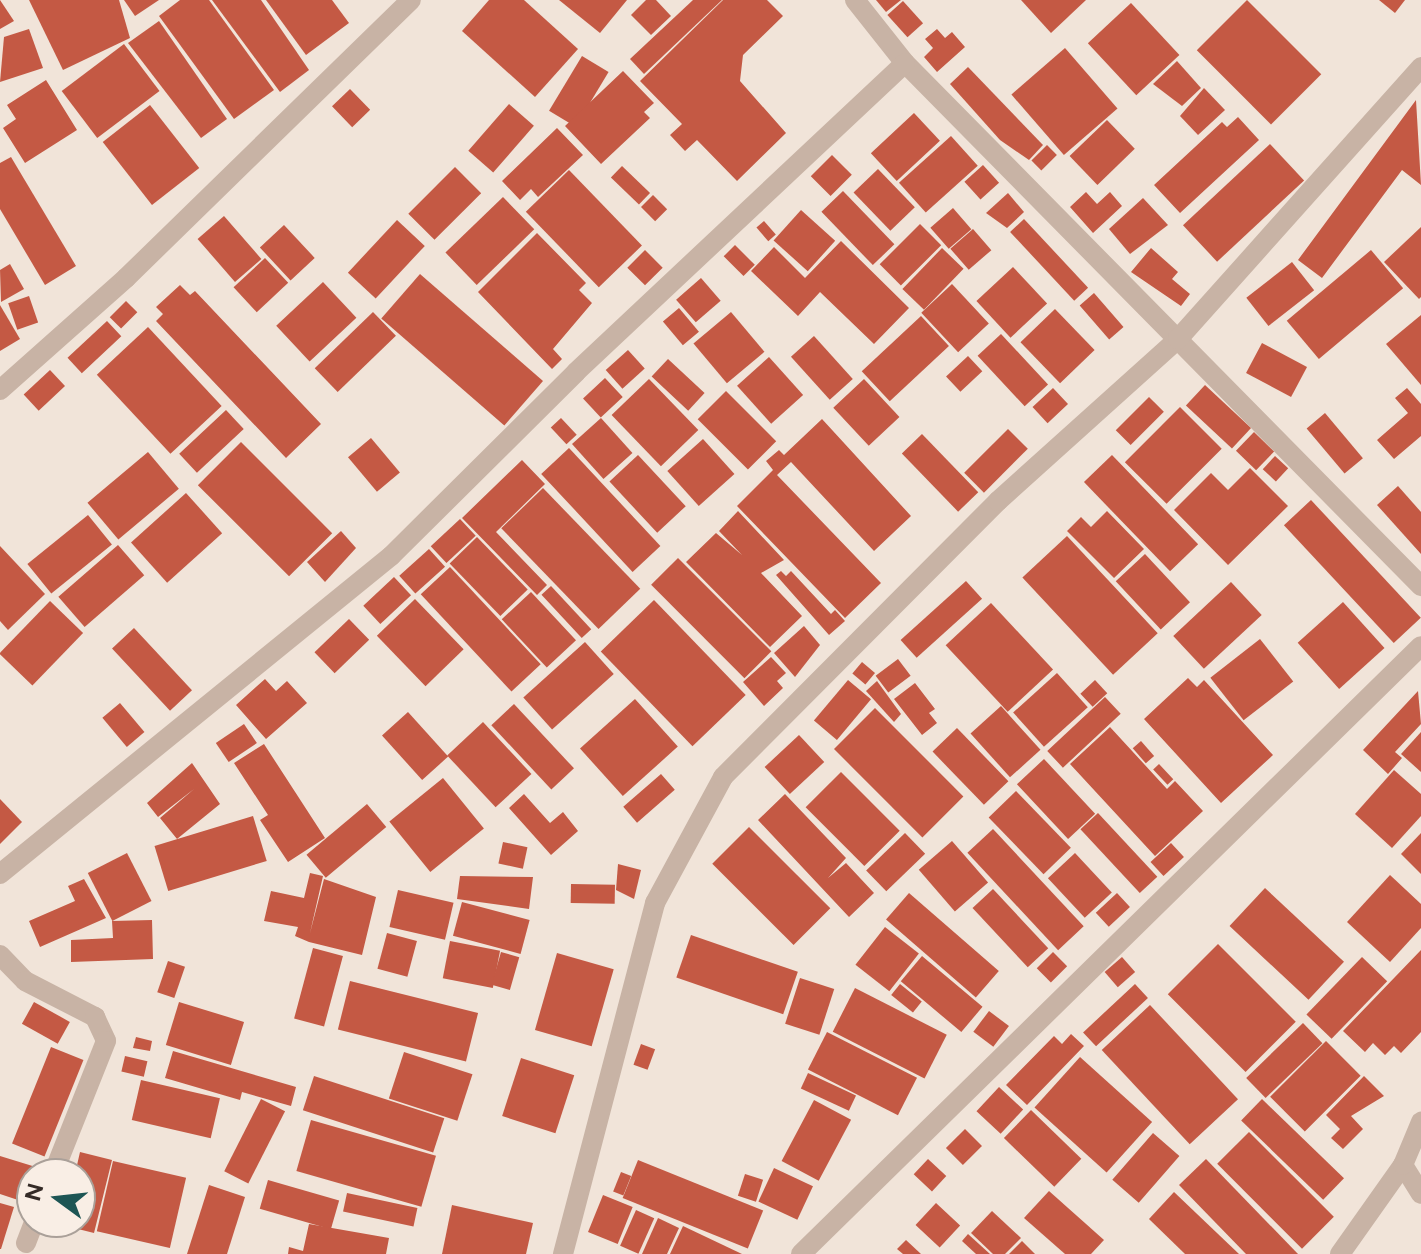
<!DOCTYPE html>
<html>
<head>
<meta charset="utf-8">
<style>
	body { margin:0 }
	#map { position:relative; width:1421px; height:1254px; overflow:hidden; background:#f1e4d9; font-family:Figtree,sans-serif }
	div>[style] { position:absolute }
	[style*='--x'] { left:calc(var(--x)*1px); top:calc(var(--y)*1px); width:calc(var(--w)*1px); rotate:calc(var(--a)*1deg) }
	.building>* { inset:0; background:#c45944; transform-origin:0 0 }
	.street>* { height:20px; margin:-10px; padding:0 10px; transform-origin:10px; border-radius:10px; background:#c8b3a5 }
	span { translate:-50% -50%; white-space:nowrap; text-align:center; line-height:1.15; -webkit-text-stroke:6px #f9eee5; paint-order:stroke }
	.north { position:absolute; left:16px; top:1158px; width:80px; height:80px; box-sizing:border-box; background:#f9eee5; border:2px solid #aaa099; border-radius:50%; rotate:285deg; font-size:22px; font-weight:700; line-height:32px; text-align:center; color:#342a26 }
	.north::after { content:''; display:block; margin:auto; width:28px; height:36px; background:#1d5554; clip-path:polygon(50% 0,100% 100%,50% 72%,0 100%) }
</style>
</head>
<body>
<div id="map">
	<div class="building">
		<div style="clip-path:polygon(0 0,14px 21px,0 29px)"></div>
		<div style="clip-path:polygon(29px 0,119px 0,130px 38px,63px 70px)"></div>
		<div style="clip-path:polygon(124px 0,159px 0,135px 16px)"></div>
		<div style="clip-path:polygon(180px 0,209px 0,274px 90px,234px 119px,159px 16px)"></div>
		<div style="clip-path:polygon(212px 0,261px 0,309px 70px,280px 92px)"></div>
		<div style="clip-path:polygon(266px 0,332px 0,349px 23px,306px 55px)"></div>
		<div style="clip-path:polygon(489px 0,524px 0,578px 49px,535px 97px,462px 31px)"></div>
		<div style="clip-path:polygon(559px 0,627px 0,600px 33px)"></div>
		<div style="clip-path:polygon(646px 0,656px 0,671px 16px,651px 35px,631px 15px)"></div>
		<div style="clip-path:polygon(693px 0,722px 0,644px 74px,630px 59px)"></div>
		<div style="clip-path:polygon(723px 0,767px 0,783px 16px,743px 55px,740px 81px,786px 133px,737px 181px,697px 140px,685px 151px,670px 135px,682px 124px,640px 81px)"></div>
		<div style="clip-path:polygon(876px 0,901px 0,886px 12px)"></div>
		<div style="clip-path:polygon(1021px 0,1086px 0,1051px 33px)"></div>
		<div style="left:1247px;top:0;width:105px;height:71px;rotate:45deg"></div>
		<div style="clip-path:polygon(1379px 0,1405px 0,1395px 13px)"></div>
		<div style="left:903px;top:1px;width:30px;height:21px;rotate:48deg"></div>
		<div style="left:1131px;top:3px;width:71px;height:59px;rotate:47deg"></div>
		<div style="clip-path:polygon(159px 21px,227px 119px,201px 138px,128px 43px)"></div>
		<div style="clip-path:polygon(29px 29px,43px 68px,0 82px,4px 37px)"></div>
		<div style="clip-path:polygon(937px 29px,945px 38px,952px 32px,965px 47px,937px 72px,924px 57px,933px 48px,925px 39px)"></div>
		<div style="left:124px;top:44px;width:59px;height:78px;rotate:53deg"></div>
		<div style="left:1065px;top:48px;width:80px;height:71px;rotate:49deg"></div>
		<div style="left:582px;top:56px;width:31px;height:64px;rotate:31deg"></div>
		<div style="clip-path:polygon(1177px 61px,1201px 88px,1182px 106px,1153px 84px)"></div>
		<div style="clip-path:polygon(968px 67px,1043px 145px,1029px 160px,1000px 140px,950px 84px)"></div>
		<div style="clip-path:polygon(623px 71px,654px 103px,644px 112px,650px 118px,601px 164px,565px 126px)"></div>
		<div style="clip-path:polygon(46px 80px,77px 130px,25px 163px,3px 128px,16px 119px,7px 105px)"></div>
		<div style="clip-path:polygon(1204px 88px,1225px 110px,1198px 135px,1180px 116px)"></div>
		<div style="left:350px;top:89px;width:29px;height:25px;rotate:46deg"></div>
		<div style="clip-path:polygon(1416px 100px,1421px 185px,1402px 170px,1322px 278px,1298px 260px)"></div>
		<div style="left:509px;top:104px;width:33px;height:62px;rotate:41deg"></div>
		<div style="left:150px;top:105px;width:80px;height:60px;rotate:52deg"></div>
		<div style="left:914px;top:113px;width:38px;height:59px;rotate:47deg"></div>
		<div style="clip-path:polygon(1238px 117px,1259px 140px,1180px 213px,1154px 185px,1222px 122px,1227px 127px)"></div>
		<div style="left:1107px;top:120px;width:40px;height:52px;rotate:46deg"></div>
		<div style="clip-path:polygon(557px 128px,583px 155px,538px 197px,531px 189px,520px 200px,502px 181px)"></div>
		<div style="left:951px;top:136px;width:40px;height:70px;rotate:48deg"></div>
		<div style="left:1270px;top:144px;width:50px;height:119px;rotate:47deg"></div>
		<div style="left:1047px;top:145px;width:14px;height:22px;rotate:45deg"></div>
		<div style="left:832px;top:155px;width:28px;height:30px;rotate:45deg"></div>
		<div style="clip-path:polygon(11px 157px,76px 266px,45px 285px,0 209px,0 163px)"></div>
		<div style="left:983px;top:165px;width:24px;height:25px;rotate:48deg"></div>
		<div style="left:622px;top:166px;width:39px;height:16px;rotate:44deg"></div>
		<div style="left:455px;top:167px;width:37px;height:66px;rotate:45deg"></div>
		<div style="left:878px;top:169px;width:53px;height:34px;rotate:46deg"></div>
		<div style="left:569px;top:170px;width:105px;height:60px;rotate:46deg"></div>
		<div style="left:843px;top:191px;width:74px;height:30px;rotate:46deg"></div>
		<div style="clip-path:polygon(1086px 192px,1097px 204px,1110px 192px,1122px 206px,1093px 233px,1070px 207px)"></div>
		<div style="clip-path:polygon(1008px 193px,1024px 212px,1007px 228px,986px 213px)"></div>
		<div style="left:653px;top:195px;width:20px;height:17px;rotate:45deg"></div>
		<div style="left:503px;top:197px;width:45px;height:80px;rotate:46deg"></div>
		<div style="clip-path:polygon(1143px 198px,1168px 225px,1130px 254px,1109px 229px)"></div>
		<div style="left:953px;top:208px;width:28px;height:30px;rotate:49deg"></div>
		<div style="left:801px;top:210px;width:46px;height:41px;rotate:42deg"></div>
		<div style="left:224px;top:216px;width:57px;height:35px;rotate:49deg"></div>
		<div style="left:1024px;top:219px;width:94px;height:19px;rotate:47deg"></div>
		<div style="left:397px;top:220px;width:38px;height:72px;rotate:43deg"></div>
		<div style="left:764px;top:221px;width:18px;height:10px;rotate:49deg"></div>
		<div style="left:920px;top:224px;width:30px;height:57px;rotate:45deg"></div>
		<div style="left:284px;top:225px;width:45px;height:33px;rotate:47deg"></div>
		<div style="clip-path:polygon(1421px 227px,1421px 297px,1419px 299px,1384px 262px)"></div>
		<div style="left:973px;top:229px;width:28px;height:30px;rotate:49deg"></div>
		<div style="clip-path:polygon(537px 233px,586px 283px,579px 290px,592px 303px,553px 349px,562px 359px,552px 369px,478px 292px)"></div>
		<div style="clip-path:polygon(841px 241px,909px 308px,874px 344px,820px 292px,798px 316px,751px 271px,774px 247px,805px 278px)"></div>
		<div style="left:735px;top:245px;width:28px;height:16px;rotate:45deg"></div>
		<div style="left:942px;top:248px;width:30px;height:57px;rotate:44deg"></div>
		<div style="clip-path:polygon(1151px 248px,1178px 272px,1172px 279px,1190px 294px,1181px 306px,1131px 272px)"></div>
		<div style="left:645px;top:250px;width:25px;height:25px;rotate:45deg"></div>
		<div style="left:1371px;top:250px;width:50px;height:110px;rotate:50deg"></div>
		<div style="left:265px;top:258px;width:34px;height:43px;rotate:47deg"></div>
		<div style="left:1292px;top:262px;width:36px;height:58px;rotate:52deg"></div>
		<div style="clip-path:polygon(10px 264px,24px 289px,1px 302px,0 270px)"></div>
		<div style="left:1013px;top:267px;width:50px;height:50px;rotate:47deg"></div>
		<div style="left:420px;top:274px;width:163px;height:59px;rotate:41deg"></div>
		<div style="left:701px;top:278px;width:30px;height:33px;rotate:49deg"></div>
		<div style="left:323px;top:282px;width:49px;height:64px;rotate:47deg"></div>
		<div style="left:952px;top:284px;width:54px;height:42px;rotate:47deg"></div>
		<div style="clip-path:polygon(180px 285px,190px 295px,195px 291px,321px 424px,286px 458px,156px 321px,163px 314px,156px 307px)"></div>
		<div style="left:1094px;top:293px;width:45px;height:19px;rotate:49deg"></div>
		<div style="left:29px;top:296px;width:28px;height:22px;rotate:71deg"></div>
		<div style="left:126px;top:301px;width:16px;height:23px;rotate:45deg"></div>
		<div style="clip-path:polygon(0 305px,20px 339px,0 351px)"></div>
		<div style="left:679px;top:308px;width:31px;height:21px;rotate:50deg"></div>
		<div style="left:1055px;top:309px;width:57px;height:48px;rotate:46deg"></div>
		<div style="left:373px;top:312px;width:33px;height:81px;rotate:46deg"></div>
		<div style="left:731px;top:312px;width:52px;height:49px;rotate:50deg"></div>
		<div style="clip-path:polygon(1421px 315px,1421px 385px,1386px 344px)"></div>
		<div style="left:921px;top:316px;width:41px;height:81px;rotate:47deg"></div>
		<div style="left:107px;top:321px;width:21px;height:54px;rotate:47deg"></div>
		<div style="left:148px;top:327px;width:108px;height:70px;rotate:47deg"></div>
		<div style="left:1001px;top:334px;width:69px;height:32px;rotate:47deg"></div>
		<div style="left:814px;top:336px;width:58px;height:31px;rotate:48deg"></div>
		<div style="left:1262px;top:343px;width:51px;height:34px;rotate:28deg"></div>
		<div style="left:628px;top:350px;width:25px;height:30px;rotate:48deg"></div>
		<div style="left:968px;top:356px;width:21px;height:30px;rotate:47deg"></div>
		<div style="left:769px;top:357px;width:51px;height:43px;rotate:48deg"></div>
		<div style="left:668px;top:359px;width:50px;height:24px;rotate:43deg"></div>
		<div style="left:50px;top:370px;width:22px;height:36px;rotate:47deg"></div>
		<div style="left:605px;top:378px;width:26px;height:30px;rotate:47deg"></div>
		<div style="left:649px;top:379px;width:71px;height:52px;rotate:46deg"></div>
		<div style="left:864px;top:379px;width:52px;height:42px;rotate:47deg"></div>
		<div style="left:1205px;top:385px;width:63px;height:28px;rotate:43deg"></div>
		<div style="left:1053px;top:388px;width:22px;height:28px;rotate:47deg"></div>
		<div style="clip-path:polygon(1407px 388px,1421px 404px,1421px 436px,1394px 459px,1377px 440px,1408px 413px,1395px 398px)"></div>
		<div style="left:726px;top:391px;width:71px;height:40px;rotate:45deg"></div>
		<div style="left:1149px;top:397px;width:21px;height:47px;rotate:45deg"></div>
		<div style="left:1180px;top:407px;width:59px;height:78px;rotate:45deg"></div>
		<div style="left:226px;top:410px;width:26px;height:64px;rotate:47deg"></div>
		<div style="left:1325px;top:413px;width:59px;height:24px;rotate:50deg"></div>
		<div style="left:561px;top:418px;width:23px;height:14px;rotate:47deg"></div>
		<div style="left:601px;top:418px;width:47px;height:39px;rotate:48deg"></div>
		<div style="clip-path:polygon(822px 419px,911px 516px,874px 551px,791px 462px,777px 475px,881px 583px,845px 618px,737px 506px,773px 470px,766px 461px,779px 450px,784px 455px)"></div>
		<div style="left:1008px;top:429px;width:28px;height:62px;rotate:45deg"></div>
		<div style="left:1254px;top:432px;width:28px;height:26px;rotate:44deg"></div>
		<div style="left:922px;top:434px;width:81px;height:28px;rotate:46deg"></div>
		<div style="left:371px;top:438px;width:45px;height:30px;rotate:50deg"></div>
		<div style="left:703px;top:439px;width:47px;height:48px;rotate:48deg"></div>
		<div style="left:241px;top:442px;width:129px;height:61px;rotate:45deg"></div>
		<div style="left:569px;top:448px;width:134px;height:38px;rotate:47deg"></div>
		<div style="left:148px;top:452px;width:48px;height:79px;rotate:50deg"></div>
		<div style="left:638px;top:455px;width:70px;height:39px;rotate:47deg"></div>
		<div style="left:1112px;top:455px;width:124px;height:39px;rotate:46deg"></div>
		<div style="left:1275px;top:456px;width:18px;height:18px;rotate:43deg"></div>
		<div style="clip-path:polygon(522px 460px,545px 484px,496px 532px,547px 585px,537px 595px,462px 518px)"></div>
		<div style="clip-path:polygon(1250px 468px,1288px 506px,1228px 565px,1174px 510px,1211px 473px,1228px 490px)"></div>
		<div style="clip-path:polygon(1398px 486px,1421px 512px,1421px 554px,1377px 505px)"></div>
		<div style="left:543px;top:488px;width:140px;height:58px;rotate:46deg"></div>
		<div style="left:186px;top:493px;width:54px;height:74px;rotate:48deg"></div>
		<div style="left:1311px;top:500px;width:161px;height:37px;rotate:47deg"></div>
		<div style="clip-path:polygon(738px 511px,784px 560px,761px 573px,802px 616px,770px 647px,686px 562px,716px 533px,742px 555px,719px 531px)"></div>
		<div style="clip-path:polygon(1107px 511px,1144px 549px,1114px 578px,1067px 531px,1081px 517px,1091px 527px)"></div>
		<div style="left:88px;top:515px;width:38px;height:78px;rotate:51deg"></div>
		<div style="left:460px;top:519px;width:23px;height:40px;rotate:47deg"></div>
		<div style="clip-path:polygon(341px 531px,356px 548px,325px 582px,307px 562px)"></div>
		<div style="left:1067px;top:536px;width:133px;height:61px;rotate:47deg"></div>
		<div style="left:477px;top:537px;width:73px;height:38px;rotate:46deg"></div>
		<div style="left:118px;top:545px;width:40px;height:79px;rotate:49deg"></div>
		<div style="clip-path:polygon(0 546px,45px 594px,8px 630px,0 621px)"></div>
		<div style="left:429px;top:549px;width:24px;height:40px;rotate:48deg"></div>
		<div style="left:1145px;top:554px;width:66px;height:40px;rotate:47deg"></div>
		<div style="left:678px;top:558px;width:132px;height:38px;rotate:45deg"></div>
		<div style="left:450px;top:567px;width:133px;height:40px;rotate:47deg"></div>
		<div style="clip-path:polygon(781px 571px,786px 576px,791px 571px,831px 614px,835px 610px,845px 621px,829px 635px,776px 575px)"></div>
		<div style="left:394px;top:577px;width:25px;height:42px;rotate:47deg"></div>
		<div style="left:966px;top:581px;width:24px;height:88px;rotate:48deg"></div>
		<div style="left:1231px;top:582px;width:45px;height:79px;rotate:47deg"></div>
		<div style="left:551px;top:586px;width:59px;height:13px;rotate:47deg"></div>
		<div style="left:531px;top:592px;width:66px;height:40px;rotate:47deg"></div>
		<div style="left:415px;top:599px;width:70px;height:53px;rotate:46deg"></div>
		<div style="left:654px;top:600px;width:132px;height:74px;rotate:46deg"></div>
		<div style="left:50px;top:601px;width:46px;height:73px;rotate:44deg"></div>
		<div style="left:1343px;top:602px;width:62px;height:61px;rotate:48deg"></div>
		<div style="left:991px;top:603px;width:91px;height:62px;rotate:47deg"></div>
		<div style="left:349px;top:619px;width:29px;height:48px;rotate:46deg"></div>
		<div style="clip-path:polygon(804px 626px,820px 645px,795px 677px,774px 653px)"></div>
		<div style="left:134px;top:628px;width:85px;height:30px;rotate:47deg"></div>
		<div style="left:1260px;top:639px;width:54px;height:63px;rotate:52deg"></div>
		<div style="left:585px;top:642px;width:43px;height:83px;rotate:48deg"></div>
		<div style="clip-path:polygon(771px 657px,786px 673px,777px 681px,783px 688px,764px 706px,743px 682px)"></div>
		<div style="left:898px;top:659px;width:21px;height:28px;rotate:53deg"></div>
		<div style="left:862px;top:662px;width:17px;height:15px;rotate:40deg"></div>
		<div style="left:1057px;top:673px;width:46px;height:59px;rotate:48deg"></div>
		<div style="clip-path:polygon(1188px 678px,1197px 687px,1204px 680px,1273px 755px,1221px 803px,1144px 719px)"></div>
		<div style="clip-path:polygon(265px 679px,276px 691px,287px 681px,307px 703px,266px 739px,236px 705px)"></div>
		<div style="left:848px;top:680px;width:30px;height:53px;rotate:40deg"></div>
		<div style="left:1095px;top:680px;width:18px;height:20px;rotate:47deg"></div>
		<div style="clip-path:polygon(877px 681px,901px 714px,894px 722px,866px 691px)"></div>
		<div style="clip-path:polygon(915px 683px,935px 709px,929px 713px,937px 723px,922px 735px,894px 699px)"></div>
		<div style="clip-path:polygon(1418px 691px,1421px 724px,1395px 752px,1402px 758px,1388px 774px,1363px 750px)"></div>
		<div style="left:1105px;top:697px;width:23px;height:79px;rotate:47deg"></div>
		<div style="left:635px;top:699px;width:64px;height:74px;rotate:48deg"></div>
		<div style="left:120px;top:703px;width:38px;height:23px;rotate:50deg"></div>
		<div style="left:514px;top:704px;width:88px;height:31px;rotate:47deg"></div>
		<div style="left:1001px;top:706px;width:59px;height:41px;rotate:48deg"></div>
		<div style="left:875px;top:708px;width:125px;height:58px;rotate:45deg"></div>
		<div style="left:408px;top:712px;width:60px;height:35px;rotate:48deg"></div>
		<div style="left:483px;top:722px;width:71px;height:49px;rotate:47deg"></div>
		<div style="left:244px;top:724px;width:23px;height:34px;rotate:56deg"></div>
		<div style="clip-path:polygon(1110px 727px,1167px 789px,1175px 781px,1203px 811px,1155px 856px,1070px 764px)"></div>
		<div style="left:957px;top:728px;width:74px;height:34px;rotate:46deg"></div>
		<div style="clip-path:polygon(1421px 732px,1421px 772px,1401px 754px)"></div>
		<div style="left:799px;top:735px;width:37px;height:47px;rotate:47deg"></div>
		<div style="left:1141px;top:741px;width:20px;height:11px;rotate:49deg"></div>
		<div style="clip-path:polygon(264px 744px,325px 838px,288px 862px,260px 820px,268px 815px,234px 763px)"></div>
		<div style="left:1044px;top:759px;width:75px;height:37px;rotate:47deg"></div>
		<div style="clip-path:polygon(192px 763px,220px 804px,177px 839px,160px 818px,194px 789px,158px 817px,147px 803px)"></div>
		<div style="left:1159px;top:764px;width:21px;height:8px;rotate:47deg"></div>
		<div style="clip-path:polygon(1394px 770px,1421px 794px,1421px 816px,1392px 848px,1355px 814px)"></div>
		<div style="left:841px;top:772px;width:83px;height:50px;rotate:45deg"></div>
		<div style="left:661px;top:774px;width:21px;height:50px;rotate:49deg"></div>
		<div style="left:443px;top:778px;width:65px;height:69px;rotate:51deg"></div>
		<div style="left:1016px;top:791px;width:79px;height:38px;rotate:46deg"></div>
		<div style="clip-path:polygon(524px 794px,550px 823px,563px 812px,578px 831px,551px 855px,509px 808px)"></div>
		<div style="clip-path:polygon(785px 794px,846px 858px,828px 878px,846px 863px,874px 893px,849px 917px,758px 820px)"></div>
		<div style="clip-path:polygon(0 799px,22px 822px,0 844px)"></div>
		<div style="left:367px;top:804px;width:30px;height:79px;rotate:50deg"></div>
		<div style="left:1098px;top:813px;width:87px;height:24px;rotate:47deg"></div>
		<div style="left:253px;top:816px;width:47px;height:103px;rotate:73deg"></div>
		<div style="left:749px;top:827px;width:115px;height:52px;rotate:45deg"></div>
		<div style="left:993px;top:829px;width:133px;height:35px;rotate:47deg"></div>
		<div style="left:905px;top:833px;width:29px;height:54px;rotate:46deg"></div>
		<div style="clip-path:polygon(1421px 833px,1421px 874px,1401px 854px)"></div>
		<div style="left:952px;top:841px;width:55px;height:44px;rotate:49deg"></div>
		<div style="left:503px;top:842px;width:25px;height:22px;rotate:12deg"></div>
		<div style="left:1171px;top:843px;width:19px;height:28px;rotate:47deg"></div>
		<div style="left:127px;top:853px;width:54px;height:44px;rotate:63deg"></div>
		<div style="left:1075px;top:853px;width:54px;height:37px;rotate:47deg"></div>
		<div style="clip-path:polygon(618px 864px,641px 870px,634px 899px,616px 890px)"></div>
		<div style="clip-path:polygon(310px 873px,323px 876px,310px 933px,324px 879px,376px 897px,362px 955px,309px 942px,295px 936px,298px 927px,264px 921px,271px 891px,304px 898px)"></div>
		<div style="clip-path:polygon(1390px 875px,1421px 904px,1421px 928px,1390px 962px,1347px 922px)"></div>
		<div style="clip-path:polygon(460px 876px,533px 877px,529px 909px,457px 899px)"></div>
		<div style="clip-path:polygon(84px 879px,106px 918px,40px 947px,29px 921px,75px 901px,68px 886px)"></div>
		<div style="left:571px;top:884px;width:44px;height:19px;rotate:1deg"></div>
		<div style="left:1265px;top:888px;width:108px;height:52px;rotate:43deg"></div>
		<div style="left:993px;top:889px;width:81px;height:28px;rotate:47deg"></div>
		<div style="left:398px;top:890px;width:57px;height:38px;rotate:13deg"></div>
		<div style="left:909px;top:893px;width:119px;height:35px;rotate:41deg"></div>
		<div style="left:1117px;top:893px;width:19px;height:29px;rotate:47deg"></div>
		<div style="left:462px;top:902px;width:70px;height:35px;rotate:15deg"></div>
		<div style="clip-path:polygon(152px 920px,153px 959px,71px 962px,71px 940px,113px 938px,112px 921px)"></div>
		<div style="left:885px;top:927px;width:43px;height:48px;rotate:38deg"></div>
		<div style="left:387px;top:933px;width:31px;height:37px;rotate:15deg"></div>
		<div style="left:691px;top:935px;width:113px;height:45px;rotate:19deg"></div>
		<div style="left:450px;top:941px;width:51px;height:38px;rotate:11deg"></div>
		<div style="left:1218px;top:944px;width:110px;height:71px;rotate:45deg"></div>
		<div style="left:313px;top:948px;width:31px;height:73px;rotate:15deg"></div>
		<div style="clip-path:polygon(1421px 950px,1421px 1032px,1401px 1053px,1394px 1046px,1385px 1055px,1373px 1043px,1365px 1052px,1343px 1031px)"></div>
		<div style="left:501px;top:952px;width:19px;height:34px;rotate:16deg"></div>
		<div style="left:1053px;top:952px;width:20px;height:23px;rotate:45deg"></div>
		<div style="left:557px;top:953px;width:59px;height:80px;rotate:16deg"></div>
		<div style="left:922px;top:956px;width:79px;height:33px;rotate:40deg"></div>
		<div style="left:1122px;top:957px;width:20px;height:23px;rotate:49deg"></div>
		<div style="left:1362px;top:957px;width:35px;height:80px;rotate:44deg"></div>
		<div style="left:168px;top:961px;width:18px;height:33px;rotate:19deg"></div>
		<div style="left:800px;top:978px;width:36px;height:48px;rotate:18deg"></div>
		<div style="left:350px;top:981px;width:132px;height:50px;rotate:14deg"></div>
		<div style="left:900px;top:984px;width:28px;height:14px;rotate:39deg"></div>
		<div style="left:1135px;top:984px;width:19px;height:71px;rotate:47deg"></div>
		<div style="left:855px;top:988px;width:103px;height:49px;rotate:27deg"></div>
		<div style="left:34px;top:1002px;width:41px;height:25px;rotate:29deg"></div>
		<div style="left:179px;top:1002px;width:68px;height:45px;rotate:17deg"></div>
		<div style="left:1150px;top:1005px;width:129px;height:66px;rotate:47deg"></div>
		<div style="left:989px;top:1011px;width:25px;height:26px;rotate:37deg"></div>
		<div style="left:1303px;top:1023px;width:28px;height:79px;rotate:46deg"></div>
		<div style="left:827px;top:1032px;width:101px;height:42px;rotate:27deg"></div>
		<div style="clip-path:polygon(1071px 1034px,1084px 1046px,1027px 1105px,1006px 1085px,1054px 1036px,1062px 1044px)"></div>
		<div style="clip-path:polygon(136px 1037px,152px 1041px,150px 1051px,133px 1048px)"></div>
		<div style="left:1326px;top:1041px;width:49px;height:79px;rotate:45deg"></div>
		<div style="left:641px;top:1044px;width:15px;height:22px;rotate:20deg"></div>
		<div style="left:51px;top:1047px;width:35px;height:104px;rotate:22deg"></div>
		<div style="clip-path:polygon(173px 1051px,296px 1087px,291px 1106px,242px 1092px,240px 1100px,165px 1078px)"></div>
		<div style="left:404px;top:1052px;width:72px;height:49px;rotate:18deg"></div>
		<div style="left:125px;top:1056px;width:23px;height:16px;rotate:13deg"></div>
		<div style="left:1080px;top:1057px;width:97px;height:68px;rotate:42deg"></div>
		<div style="left:521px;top:1058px;width:56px;height:61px;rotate:18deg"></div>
		<div style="left:808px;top:1073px;width:53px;height:17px;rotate:25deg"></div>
		<div style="left:314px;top:1076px;width:137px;height:36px;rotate:18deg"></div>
		<div style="clip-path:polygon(1364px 1076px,1384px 1096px,1351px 1116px,1363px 1129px,1343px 1149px,1331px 1138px,1340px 1129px,1326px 1115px)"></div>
		<div style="left:141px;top:1080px;width:81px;height:41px;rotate:13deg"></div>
		<div style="left:999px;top:1087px;width:33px;height:33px;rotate:43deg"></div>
		<div style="left:261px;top:1099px;width:27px;height:81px;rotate:27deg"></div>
		<div style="left:1262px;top:1099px;width:114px;height:30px;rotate:44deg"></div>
		<div style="left:814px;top:1100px;width:42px;height:69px;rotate:28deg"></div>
		<div style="left:1031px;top:1110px;width:70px;height:39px;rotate:44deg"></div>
		<div style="left:311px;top:1120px;width:130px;height:53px;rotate:16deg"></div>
		<div style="left:965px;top:1129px;width:24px;height:27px;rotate:45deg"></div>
		<div style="left:1249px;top:1132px;width:120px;height:45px;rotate:45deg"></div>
		<div style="left:1153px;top:1133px;width:35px;height:62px;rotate:41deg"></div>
		<div style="clip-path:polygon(80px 1152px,112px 1160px,94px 1233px,62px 1225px,80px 1222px,80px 1174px,75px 1174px)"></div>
		<div style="clip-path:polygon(0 1156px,39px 1168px,27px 1203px,0 1194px)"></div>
		<div style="left:928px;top:1159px;width:25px;height:21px;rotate:43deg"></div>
		<div style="clip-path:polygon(1206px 1159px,1298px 1254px,1246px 1254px,1179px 1185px)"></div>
		<div style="left:638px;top:1160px;width:135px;height:41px;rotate:22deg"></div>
		<div style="left:113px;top:1161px;width:75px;height:72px;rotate:13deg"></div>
		<div style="left:774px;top:1168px;width:43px;height:37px;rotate:25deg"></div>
		<div style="left:621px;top:1172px;width:11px;height:21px;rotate:22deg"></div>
		<div style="left:745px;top:1174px;width:19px;height:23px;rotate:18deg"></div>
		<div style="left:268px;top:1180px;width:74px;height:30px;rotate:16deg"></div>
		<div style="clip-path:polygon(209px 1185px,245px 1197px,227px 1254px,187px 1254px)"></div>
		<div style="clip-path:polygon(1049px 1191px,1104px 1240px,1091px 1254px,1065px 1254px,1024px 1218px)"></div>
		<div style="clip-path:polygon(1174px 1192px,1239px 1254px,1185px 1254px,1149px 1219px)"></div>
		<div style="left:347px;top:1193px;width:72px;height:19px;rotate:12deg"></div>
		<div style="left:603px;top:1195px;width:32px;height:40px;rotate:22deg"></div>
		<div style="clip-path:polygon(0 1203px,14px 1207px,1px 1249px,0 1249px)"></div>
		<div style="left:936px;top:1203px;width:33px;height:30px;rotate:43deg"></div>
		<div style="clip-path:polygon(452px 1205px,533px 1223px,526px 1254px,442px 1254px)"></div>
		<div style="left:636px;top:1210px;width:20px;height:39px;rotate:24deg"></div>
		<div style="clip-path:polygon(992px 1211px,1021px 1238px,1005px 1254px,993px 1254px,971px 1233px)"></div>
		<div style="clip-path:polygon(658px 1218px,679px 1228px,667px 1254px,642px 1254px)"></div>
		<div style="clip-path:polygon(309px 1224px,389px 1238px,386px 1254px,288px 1254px,289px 1247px,303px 1251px)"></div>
		<div style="clip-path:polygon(683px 1226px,742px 1254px,670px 1254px)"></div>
		<div style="clip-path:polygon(968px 1234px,990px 1254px,976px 1254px,962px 1241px)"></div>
		<div style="clip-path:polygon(906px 1240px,921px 1254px,903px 1254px,897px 1249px)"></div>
		<div style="clip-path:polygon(1022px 1241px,1035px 1254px,1009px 1254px)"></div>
	</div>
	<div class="street">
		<div style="--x:855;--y:0;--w:80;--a:51.6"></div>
		<div style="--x:905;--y:63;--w:735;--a:45.39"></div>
		<div style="--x:0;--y:390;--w:169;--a:-41.6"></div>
		<div style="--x:126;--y:278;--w:398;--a:-44.3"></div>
		<div style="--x:0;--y:874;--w:504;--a:-39.12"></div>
		<div style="--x:391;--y:556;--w:261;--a:-44.8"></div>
		<div style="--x:576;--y:372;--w:451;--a:-43.2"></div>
		<div style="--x:0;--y:955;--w:36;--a:46"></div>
		<div style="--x:25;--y:981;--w:79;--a:27.2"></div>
		<div style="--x:95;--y:1017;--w:26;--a:65"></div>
		<div style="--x:106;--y:1041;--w:143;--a:111.7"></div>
		<div style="--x:1403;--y:1165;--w:34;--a:58"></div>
		<div style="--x:26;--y:1243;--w:22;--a:-69"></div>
		<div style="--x:563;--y:1254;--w:363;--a:-75.3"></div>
		<div style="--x:655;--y:903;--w:143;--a:-61.6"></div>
		<div style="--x:723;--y:777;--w:390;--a:-45.1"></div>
		<div style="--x:998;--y:501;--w:242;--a:-42"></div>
		<div style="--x:1178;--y:339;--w:365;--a:-48.2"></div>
		<div style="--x:801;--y:1254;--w:868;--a:-44.44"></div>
		<div style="--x:1340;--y:1254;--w:109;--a:-54.7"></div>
		<div style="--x:1403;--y:1165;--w:47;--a:-67.3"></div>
	</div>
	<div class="north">N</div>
</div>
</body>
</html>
